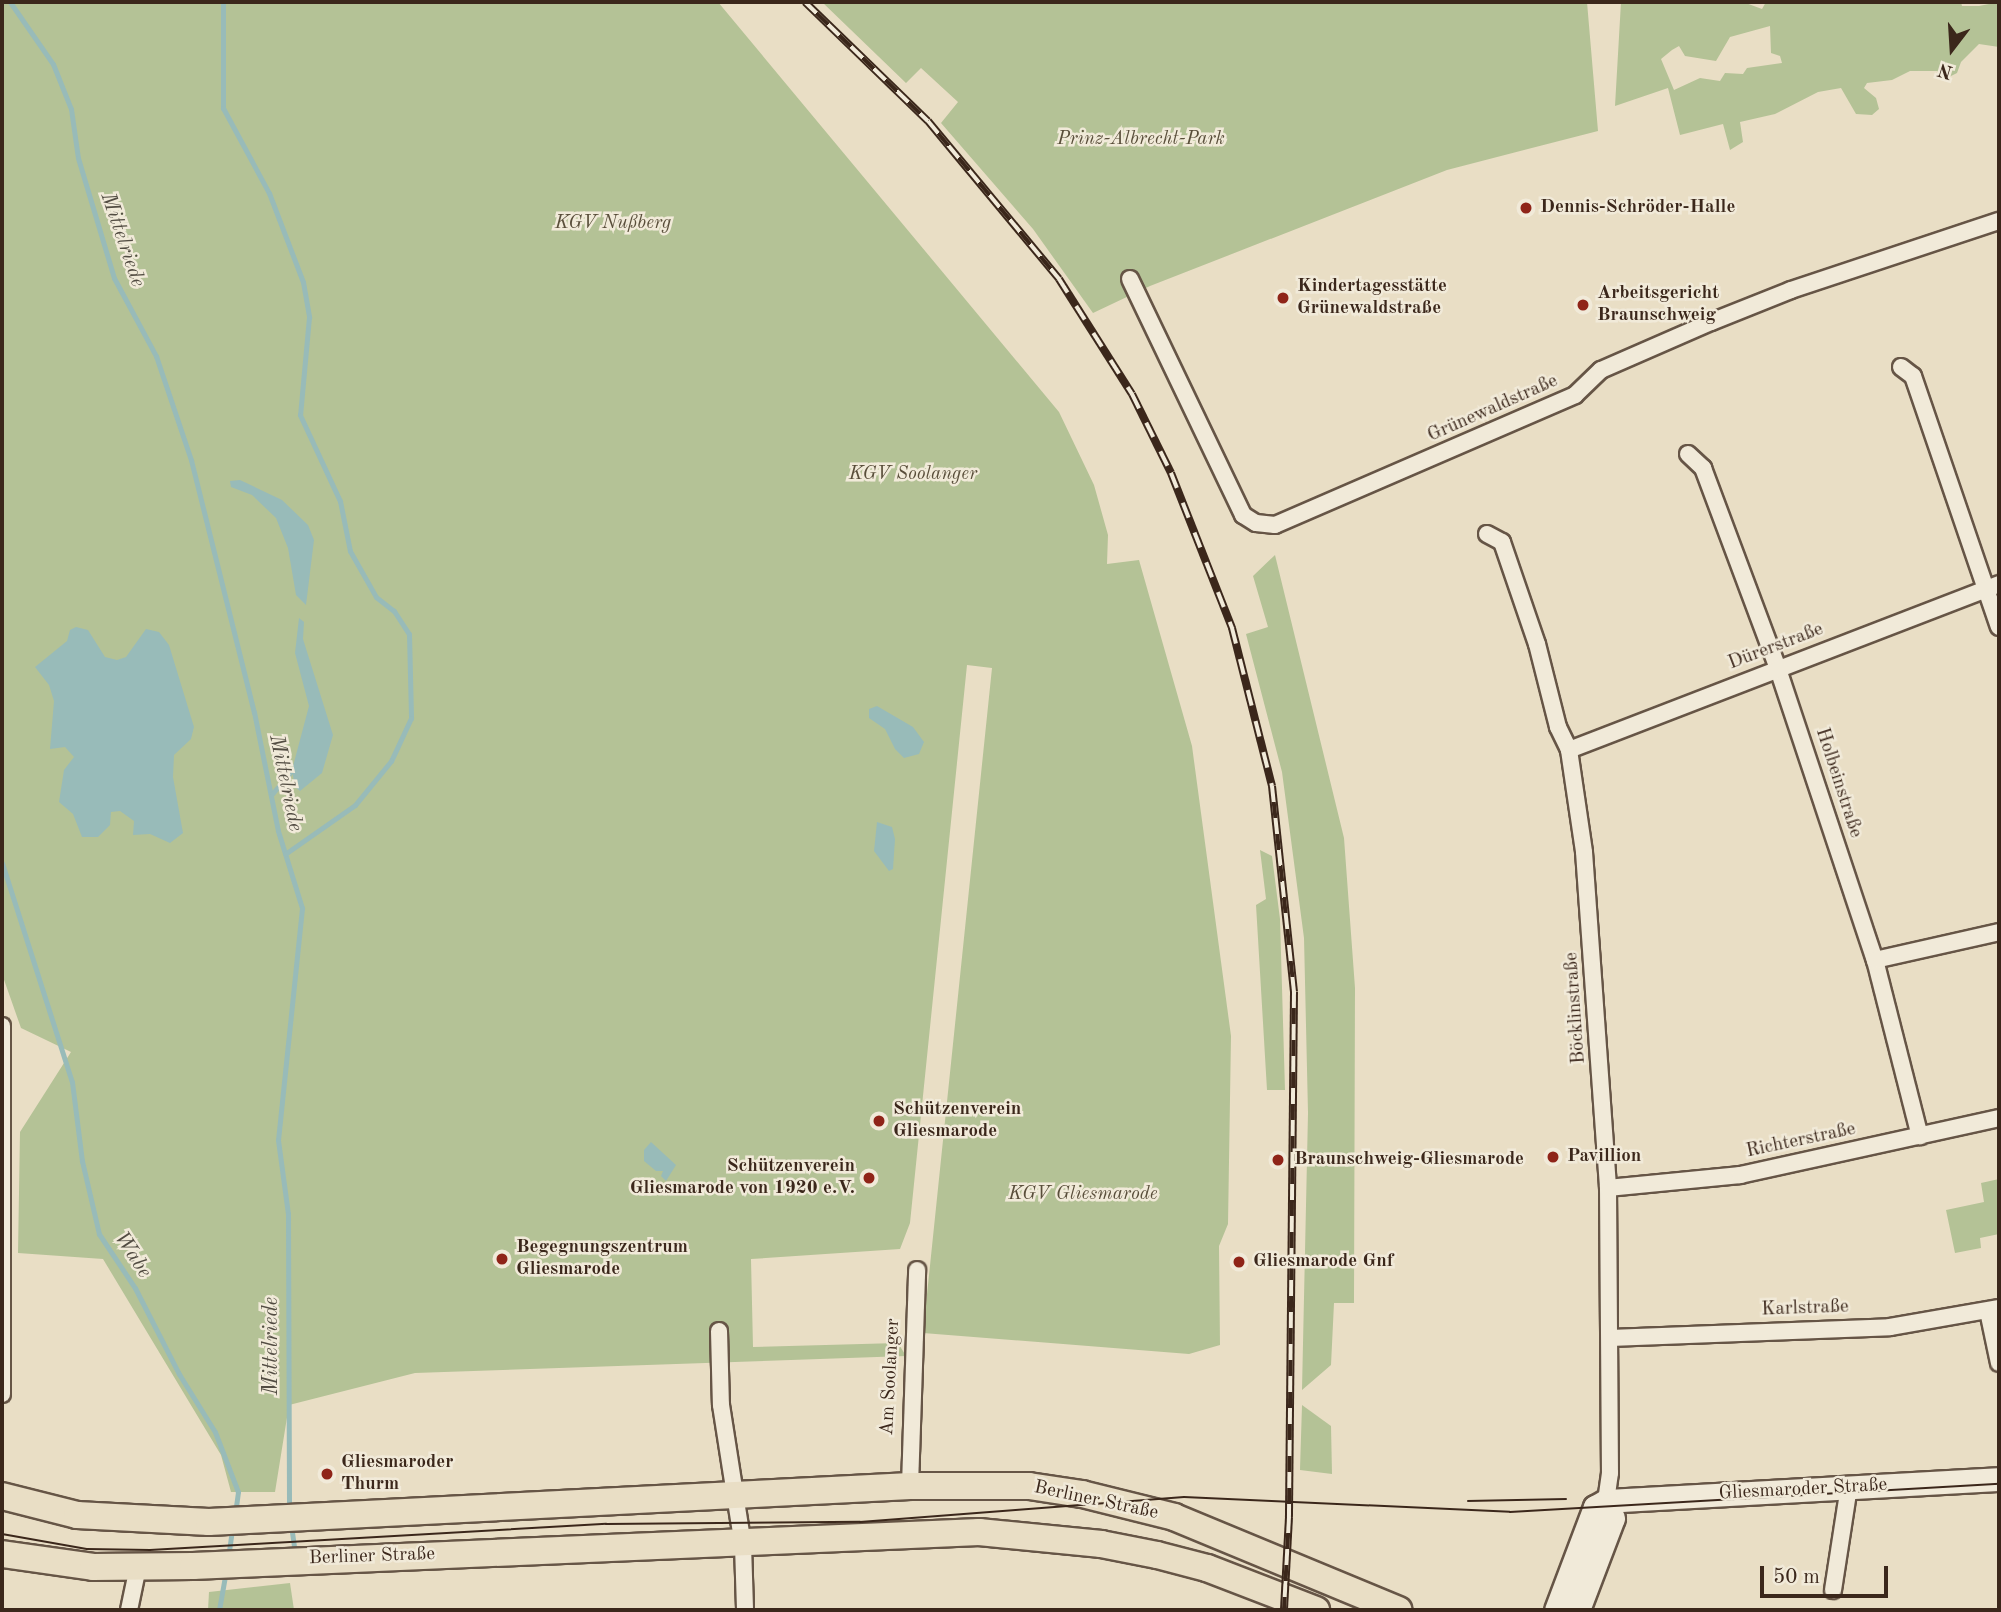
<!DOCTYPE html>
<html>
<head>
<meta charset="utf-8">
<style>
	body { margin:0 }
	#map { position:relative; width:2001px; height:1612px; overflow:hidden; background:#e9dec5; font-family:"Old Standard TT",serif }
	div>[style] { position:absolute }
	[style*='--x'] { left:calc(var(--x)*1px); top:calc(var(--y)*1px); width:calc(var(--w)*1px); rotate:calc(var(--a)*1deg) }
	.green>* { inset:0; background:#b4c296 }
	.water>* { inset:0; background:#98bbb9 }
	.stream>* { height:5px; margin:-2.5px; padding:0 2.5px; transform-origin:2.5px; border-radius:2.5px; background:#98bbb9 }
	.roads { filter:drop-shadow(2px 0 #665546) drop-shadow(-2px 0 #665546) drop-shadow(0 2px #665546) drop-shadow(0 -2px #665546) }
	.street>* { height:16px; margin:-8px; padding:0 8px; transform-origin:8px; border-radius:8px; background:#f1ead9 }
	.secondary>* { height:23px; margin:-11.5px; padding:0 11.5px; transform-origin:11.5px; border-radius:11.5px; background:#f1ead9 }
	.primary>* { height:26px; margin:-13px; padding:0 13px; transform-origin:13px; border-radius:13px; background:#e9dec5 }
	.tram>* { height:2px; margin:-1px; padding:0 1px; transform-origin:1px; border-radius:1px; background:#3b271b }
	.rail>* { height:8px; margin-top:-4px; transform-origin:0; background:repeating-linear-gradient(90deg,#f1ead9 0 16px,#3b271b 0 32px); box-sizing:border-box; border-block:2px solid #3b271b }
	.dots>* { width:19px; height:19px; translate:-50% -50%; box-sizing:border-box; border:4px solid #f1ead9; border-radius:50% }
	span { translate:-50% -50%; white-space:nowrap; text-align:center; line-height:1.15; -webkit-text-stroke:5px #f1ead9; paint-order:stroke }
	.park-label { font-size:19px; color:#594e3a; font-style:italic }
	.poi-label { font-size:19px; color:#3b271b; font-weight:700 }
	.left { translate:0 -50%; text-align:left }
	.right { translate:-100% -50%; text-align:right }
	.street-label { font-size:19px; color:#3b271b }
	.water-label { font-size:21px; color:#524c42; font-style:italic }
	.frame { position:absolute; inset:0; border:4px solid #3b271b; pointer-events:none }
	.north { position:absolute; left:1917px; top:14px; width:70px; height:70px; -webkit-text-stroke:5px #f1ead9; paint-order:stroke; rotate:197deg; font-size:19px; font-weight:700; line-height:28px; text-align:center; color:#3b271b }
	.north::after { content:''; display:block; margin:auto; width:24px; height:32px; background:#3b271b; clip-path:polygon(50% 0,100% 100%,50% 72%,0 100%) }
	.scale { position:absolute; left:1760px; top:1566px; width:128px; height:32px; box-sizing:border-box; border:4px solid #3b271b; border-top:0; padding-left:9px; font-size:21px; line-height:24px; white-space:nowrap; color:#3b271b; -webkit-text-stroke:5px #f1ead9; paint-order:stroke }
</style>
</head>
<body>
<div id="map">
	<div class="green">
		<div style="clip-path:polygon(2px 2px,718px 2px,1059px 412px,1094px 485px,1108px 535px,1107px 564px,1139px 560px,1192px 746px,1231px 1036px,1228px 1224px,1219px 1246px,1220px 1345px,1189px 1354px,923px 1333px,992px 668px,967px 665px,910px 1223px,900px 1249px,751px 1259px,753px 1347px,898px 1343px,906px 1356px,415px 1373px,289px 1405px,275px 1492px,231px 1492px,221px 1455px,103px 1259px,18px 1253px,20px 1132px,71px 1052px,21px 1028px,2px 974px)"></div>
		<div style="clip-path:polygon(822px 2px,1587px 2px,1598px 131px,1447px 170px,1150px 286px,1093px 313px,1033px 229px,941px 123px,958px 102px,921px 68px,906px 83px)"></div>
		<div style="clip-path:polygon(evenodd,1621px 2px,1743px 2px,1762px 9px,1766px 2px,1961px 2px,1962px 6px,1979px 6px,1999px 2px,1999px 47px,1979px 44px,1961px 62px,1957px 73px,1947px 78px,1937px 71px,1910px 71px,1892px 80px,1867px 83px,1864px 88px,1876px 98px,1879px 109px,1872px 115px,1856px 114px,1841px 88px,1818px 92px,1775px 114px,1740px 122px,1743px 142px,1730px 150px,1723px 124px,1680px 135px,1668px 88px,1615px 106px,1621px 2px,1770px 26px,1771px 53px,1780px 56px,1782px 63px,1747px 68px,1743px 74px,1725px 73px,1720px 81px,1700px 78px,1674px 90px,1661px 59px,1672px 50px,1679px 46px,1685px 56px,1716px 61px,1730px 37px,1770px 26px)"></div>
		<div style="clip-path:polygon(1275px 555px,1344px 838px,1355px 988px,1354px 1303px,1334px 1303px,1331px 1365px,1302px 1390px,1308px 1113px,1304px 938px,1282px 772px,1246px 634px,1268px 627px,1253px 576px)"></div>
		<div style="clip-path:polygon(1260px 850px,1272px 856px,1280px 919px,1285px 1090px,1267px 1090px,1256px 905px,1266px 899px)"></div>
		<div style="clip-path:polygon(1999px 1179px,1999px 1234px,1980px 1238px,1981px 1248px,1955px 1253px,1946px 1210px,1984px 1202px,1981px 1183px)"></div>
		<div style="clip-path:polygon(1302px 1405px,1331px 1426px,1332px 1474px,1300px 1470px)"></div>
		<div style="clip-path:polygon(290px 1583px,294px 1610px,208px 1610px,209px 1592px)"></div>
	</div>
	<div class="water">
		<div style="clip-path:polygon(240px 480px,282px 500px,308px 525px,314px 540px,306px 605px,296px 595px,288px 548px,276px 518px,252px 495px,231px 487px,230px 481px)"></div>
		<div style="clip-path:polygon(299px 618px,304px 622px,303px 639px,333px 735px,322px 773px,300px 791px,295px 787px,292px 770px,309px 706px,295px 653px)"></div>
		<div style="clip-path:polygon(76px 627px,88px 630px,105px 657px,117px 660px,126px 657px,146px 629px,159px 632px,169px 645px,194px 727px,191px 739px,174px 755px,173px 777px,183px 833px,170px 843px,150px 834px,133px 835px,134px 821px,120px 811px,111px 812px,110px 825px,98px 837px,82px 837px,73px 814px,59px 802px,64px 770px,74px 757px,65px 747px,50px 749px,54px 701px,49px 685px,35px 667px,67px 641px,70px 630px)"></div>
		<div style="clip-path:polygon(877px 706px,913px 727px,924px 742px,919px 754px,904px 758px,895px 749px,885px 729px,869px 718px,869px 709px)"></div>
		<div style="clip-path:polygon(877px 822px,892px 827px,895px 839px,893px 869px,889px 871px,874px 851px)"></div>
		<div style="clip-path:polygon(651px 1142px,676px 1165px,666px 1181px,661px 1176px,663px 1171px,656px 1171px,644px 1161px,644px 1150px)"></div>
	</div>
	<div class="stream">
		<div style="--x:10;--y:2;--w:75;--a:55.3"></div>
		<div style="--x:53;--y:64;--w:48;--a:68.2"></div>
		<div style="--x:71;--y:109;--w:49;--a:81.9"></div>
		<div style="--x:78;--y:158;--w:125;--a:73.3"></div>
		<div style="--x:114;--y:278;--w:89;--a:61.7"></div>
		<div style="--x:156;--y:356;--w:110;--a:71.4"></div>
		<div style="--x:191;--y:460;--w:260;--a:76"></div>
		<div style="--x:254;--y:712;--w:121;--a:78.6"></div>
		<div style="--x:278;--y:831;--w:81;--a:72.7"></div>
		<div style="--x:302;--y:908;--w:233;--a:95.9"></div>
		<div style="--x:278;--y:1140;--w:75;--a:82.3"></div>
		<div style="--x:288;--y:1214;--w:298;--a:89.8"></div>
		<div style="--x:223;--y:2;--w:106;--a:90"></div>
		<div style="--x:223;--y:108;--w:97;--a:61.6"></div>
		<div style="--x:269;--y:193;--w:95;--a:69.1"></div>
		<div style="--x:303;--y:282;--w:36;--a:80"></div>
		<div style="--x:309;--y:317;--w:98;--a:95.2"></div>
		<div style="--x:300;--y:415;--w:95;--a:65.1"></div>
		<div style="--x:340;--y:501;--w:51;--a:78.7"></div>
		<div style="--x:350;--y:551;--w:53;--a:60.5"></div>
		<div style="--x:376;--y:597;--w:23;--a:38"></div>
		<div style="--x:394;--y:611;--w:27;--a:57"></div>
		<div style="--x:409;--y:634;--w:84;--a:88.6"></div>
		<div style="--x:411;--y:718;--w:47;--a:114.9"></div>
		<div style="--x:391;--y:761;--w:57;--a:129.3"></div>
		<div style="--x:355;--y:805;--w:85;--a:145"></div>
		<div style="--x:272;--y:794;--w:31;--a:-50"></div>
		<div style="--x:2;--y:863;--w:230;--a:72.3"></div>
		<div style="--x:72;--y:1082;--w:80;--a:82.8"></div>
		<div style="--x:82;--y:1161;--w:75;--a:76.9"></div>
		<div style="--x:99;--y:1234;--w:65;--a:56.3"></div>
		<div style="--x:135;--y:1288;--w:97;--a:62.9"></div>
		<div style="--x:179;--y:1374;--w:68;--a:58.2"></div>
		<div style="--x:215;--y:1432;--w:64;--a:69"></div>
		<div style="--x:238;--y:1492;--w:21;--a:98"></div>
		<div style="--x:291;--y:1525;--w:28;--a:82"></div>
		<div style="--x:228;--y:1558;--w:28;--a:-82"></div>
		<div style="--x:219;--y:1610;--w:39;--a:-80"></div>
	</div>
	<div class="roads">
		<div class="street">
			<div style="--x:1130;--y:279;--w:262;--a:64.4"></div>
			<div style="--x:1243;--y:515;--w:15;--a:32"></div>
			<div style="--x:1256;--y:523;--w:19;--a:6"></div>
			<div style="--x:1275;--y:525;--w:327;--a:-23.4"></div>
			<div style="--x:1575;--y:395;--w:36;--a:-44"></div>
			<div style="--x:1601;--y:370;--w:120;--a:-23.6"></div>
			<div style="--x:1711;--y:322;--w:86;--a:-21.8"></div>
			<div style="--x:1791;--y:290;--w:219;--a:-18.4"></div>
			<div style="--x:1901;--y:367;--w:15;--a:37"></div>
			<div style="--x:1913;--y:376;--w:265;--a:71.1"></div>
			<div style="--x:1688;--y:454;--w:21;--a:43"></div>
			<div style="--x:1703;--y:468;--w:215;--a:69.5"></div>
			<div style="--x:1778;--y:669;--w:307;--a:71.6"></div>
			<div style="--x:1875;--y:960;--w:182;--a:75.7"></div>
			<div style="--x:1487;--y:534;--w:17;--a:28"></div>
			<div style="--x:1502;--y:542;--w:108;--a:71.1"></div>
			<div style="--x:1537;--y:644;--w:86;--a:75.8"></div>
			<div style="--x:1558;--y:727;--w:25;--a:64"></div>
			<div style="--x:1569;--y:750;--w:103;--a:81.6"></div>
			<div style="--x:1584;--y:852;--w:337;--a:85.9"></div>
			<div style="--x:1608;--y:1188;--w:285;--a:89.6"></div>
			<div style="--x:1610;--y:1473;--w:28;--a:98"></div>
			<div style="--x:1569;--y:750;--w:461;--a:-21.1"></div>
			<div style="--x:1875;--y:960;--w:127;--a:-12.7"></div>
			<div style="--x:2;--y:1026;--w:368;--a:90"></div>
			<div style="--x:1608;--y:1188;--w:133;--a:-5.6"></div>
			<div style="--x:1740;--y:1175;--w:265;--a:-12.4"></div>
			<div style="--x:1988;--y:1311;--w:53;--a:78.1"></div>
			<div style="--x:719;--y:1331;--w:74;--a:88.5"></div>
			<div style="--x:721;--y:1405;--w:142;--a:81.1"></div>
			<div style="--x:743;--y:1545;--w:65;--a:88.2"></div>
			<div style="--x:1610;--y:1338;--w:280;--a:-2.2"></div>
			<div style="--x:1890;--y:1327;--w:111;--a:-9.9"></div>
			<div style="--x:910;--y:1486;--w:216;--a:-88.1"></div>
			<div style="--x:1833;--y:1590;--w:104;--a:-81.2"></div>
			<div style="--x:129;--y:1610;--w:44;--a:-78.2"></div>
		</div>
		<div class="secondary">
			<div style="--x:1556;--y:1610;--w:110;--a:-69.3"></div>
			<div style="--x:1595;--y:1507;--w:13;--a:-29"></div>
			<div style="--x:1606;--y:1501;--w:394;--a:-3.2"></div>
			<div style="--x:1578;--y:1610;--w:98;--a:-69.2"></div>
			<div style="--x:1613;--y:1518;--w:18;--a:-112"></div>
		</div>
		<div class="primary">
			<div style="--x:2;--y:1496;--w:77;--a:14.2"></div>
			<div style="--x:77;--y:1515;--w:132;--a:3"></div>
			<div style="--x:209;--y:1522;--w:702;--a:-2.94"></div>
			<div style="--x:910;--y:1486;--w:119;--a:0"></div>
			<div style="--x:1029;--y:1486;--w:54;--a:8.6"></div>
			<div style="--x:1082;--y:1494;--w:95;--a:14"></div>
			<div style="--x:1174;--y:1517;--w:243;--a:22.5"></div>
			<div style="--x:2;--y:1554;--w:92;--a:8.1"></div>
			<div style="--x:93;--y:1567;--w:100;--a:-0.6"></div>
			<div style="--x:193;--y:1566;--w:787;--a:-2.48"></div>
			<div style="--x:979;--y:1532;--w:123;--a:5.6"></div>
			<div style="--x:1101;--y:1544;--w:57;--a:11.1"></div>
			<div style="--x:1157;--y:1555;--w:52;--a:14.6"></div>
			<div style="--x:1207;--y:1568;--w:117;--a:21.1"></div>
		</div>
	</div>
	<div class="tram">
		<div style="--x:1468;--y:1501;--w:98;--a:-1.2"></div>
		<div style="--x:2;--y:1534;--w:86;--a:10"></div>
		<div style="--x:87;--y:1549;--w:63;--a:0.9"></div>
		<div style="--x:150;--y:1550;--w:457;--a:-3.3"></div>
		<div style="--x:606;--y:1524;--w:254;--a:-0.5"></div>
		<div style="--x:860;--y:1522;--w:325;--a:-4.4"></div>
		<div style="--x:1184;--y:1497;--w:326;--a:2.6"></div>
		<div style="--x:1510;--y:1512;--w:490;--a:-3.3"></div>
	</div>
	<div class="rail">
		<div style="--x:805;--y:2;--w:171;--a:44.1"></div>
		<div style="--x:928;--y:121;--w:205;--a:50.3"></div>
		<div style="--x:1059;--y:279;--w:136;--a:57.6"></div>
		<div style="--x:1132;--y:394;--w:88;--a:63.7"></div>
		<div style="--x:1171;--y:473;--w:167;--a:68.5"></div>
		<div style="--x:1232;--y:628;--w:163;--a:75.8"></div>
		<div style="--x:1272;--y:786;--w:207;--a:83.9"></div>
		<div style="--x:1294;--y:992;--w:525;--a:90.55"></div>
		<div style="--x:1289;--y:1517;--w:93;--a:93.1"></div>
	</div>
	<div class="dots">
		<div style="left:1526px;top:208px;background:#8f2418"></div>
		<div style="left:1283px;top:298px;background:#8f2418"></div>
		<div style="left:1583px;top:305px;background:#8f2418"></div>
		<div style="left:879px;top:1121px;background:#8f2418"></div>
		<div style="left:1553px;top:1157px;background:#8f2418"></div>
		<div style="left:1278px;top:1160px;background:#8f2418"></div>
		<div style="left:869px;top:1178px;background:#8f2418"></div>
		<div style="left:502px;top:1259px;background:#8f2418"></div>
		<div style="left:1239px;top:1262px;background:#8f2418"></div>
		<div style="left:327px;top:1474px;background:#8f2418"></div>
	</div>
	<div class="park-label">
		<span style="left:1141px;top:140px">Prinz-Albrecht-Park</span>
		<span style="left:613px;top:224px">KGV Nußberg</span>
		<span style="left:913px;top:475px">KGV Soolanger</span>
		<span style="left:1083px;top:1195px">KGV Gliesmarode</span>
	</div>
	<div class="poi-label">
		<span class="left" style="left:1540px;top:208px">Dennis-Schröder-Halle</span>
		<span class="left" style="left:1297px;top:298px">Kindertagesstätte<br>Grünewaldstraße</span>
		<span class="left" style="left:1597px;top:305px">Arbeitsgericht<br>Braunschweig</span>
		<span class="left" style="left:893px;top:1121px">Schützenverein<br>Gliesmarode</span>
		<span class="left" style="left:1567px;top:1157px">Pavillion</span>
		<span class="left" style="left:1294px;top:1160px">Braunschweig-Gliesmarode</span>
		<span class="right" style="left:855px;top:1178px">Schützenverein<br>Gliesmarode von 1920 e.V.</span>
		<span class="left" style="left:516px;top:1259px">Begegnungszentrum<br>Gliesmarode</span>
		<span class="left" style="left:1253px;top:1262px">Gliesmarode Gnf</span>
		<span class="left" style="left:341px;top:1474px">Gliesmaroder<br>Thurm</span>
	</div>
	<div class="street-label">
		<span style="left:1493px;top:409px;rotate:-24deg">Grünewaldstraße</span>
		<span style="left:1776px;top:647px;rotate:-21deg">Dürerstraße</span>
		<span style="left:1838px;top:783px;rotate:72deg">Holbeinstraße</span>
		<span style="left:1576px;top:1008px;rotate:-94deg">Böcklinstraße</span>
		<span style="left:1801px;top:1141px;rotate:-12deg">Richterstraße</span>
		<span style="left:1805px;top:1309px;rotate:-2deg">Karlstraße</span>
		<span style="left:891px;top:1377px;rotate:-87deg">Am Soolanger</span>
		<span style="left:1803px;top:1490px;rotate:-3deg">Gliesmaroder Straße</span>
		<span style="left:1096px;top:1501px;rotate:12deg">Berliner Straße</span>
		<span style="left:372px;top:1557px;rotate:-2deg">Berliner Straße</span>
	</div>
	<div class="water-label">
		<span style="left:122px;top:240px;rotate:71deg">Mittelriede</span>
		<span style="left:285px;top:783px;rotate:78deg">Mittelriede</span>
		<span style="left:132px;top:1255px;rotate:57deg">Wabe</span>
		<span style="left:272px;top:1346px;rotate:-90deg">Mittelriede</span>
	</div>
	<div class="frame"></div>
	<div class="north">N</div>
	<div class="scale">50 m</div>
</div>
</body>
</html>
